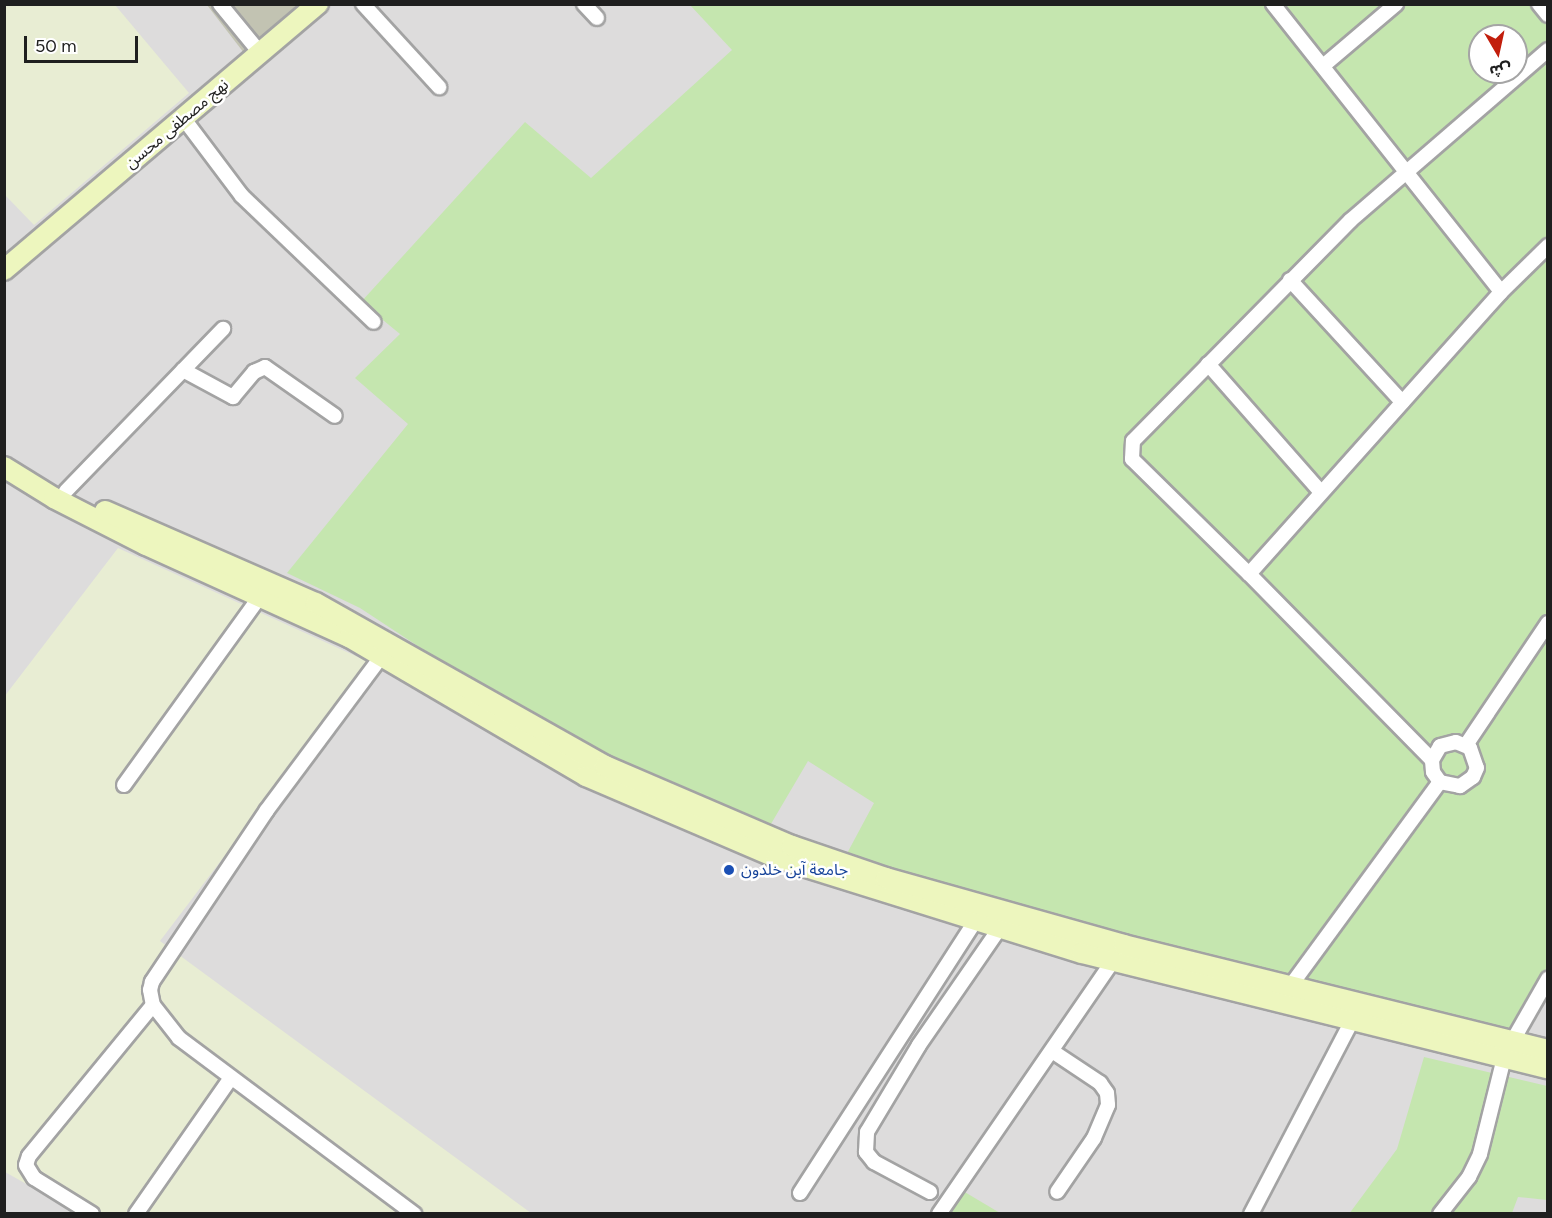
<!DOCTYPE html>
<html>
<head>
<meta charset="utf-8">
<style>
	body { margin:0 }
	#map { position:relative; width:1552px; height:1218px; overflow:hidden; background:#efede6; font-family:Figtree,"Noto Sans Arabic",sans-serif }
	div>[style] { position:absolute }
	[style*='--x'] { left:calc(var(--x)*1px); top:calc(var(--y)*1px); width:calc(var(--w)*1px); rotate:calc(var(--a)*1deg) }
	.residential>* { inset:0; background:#dddcdc }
	.construction>* { inset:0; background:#c2c3b2 }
	.farmland>* { inset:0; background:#e8edd3 }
	.grass>* { inset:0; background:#c5e6af }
	.roads { filter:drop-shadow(2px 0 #a3a3a3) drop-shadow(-2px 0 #a3a3a3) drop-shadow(0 2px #a3a3a3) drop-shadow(0 -2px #a3a3a3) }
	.minor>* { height:14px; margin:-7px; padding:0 7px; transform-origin:7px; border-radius:7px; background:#fff }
	.secondary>* { height:20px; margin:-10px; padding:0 10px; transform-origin:10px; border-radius:10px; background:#edf6be }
	.dots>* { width:16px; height:16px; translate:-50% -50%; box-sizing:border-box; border:3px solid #fff; border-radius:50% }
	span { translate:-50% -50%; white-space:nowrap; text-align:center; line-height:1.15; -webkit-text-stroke:5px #fff; paint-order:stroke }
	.street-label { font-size:16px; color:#1f1f1f }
	.transit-label { font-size:16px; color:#164399 }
	.left { translate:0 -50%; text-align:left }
	.frame { position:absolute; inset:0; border:6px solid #1f1f1f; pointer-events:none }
	.north { position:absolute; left:1468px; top:24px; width:60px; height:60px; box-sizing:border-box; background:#fff; border:2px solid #a5a5a5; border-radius:50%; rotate:171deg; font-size:16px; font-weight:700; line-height:24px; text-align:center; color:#1f1f1f }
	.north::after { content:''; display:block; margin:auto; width:21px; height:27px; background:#c21e0c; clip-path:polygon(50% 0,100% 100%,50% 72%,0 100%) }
	.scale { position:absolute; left:24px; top:36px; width:114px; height:27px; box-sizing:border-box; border:3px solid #1f1f1f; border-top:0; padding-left:8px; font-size:18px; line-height:21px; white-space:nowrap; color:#1f1f1f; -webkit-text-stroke:4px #fff; paint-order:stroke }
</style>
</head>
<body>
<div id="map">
	<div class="residential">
		<div style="clip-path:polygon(evenodd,5px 5px,1547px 5px,1547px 1213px,5px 1213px,5px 5px,1480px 36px,1516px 36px,1516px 72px,1480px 72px,1480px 36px)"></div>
	</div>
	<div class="construction">
		<div style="clip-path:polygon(207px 5px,302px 5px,244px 53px)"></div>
	</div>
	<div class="farmland">
		<div style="clip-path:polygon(4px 5px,115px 5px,189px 93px,34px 225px,5px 195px)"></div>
		<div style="clip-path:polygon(118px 548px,371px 663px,160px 941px,531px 1213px,78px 1213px,5px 1172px,4px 697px)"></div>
	</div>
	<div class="grass">
		<div style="clip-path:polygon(evenodd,690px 5px,1547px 5px,1548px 965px,1508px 1033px,1264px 973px,844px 859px,874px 803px,808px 761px,768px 829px,617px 768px,503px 702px,360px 608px,287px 573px,408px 424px,355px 378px,400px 334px,361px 302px,525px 122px,591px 178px,679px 98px,732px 50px,690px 5px,1480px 36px,1516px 36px,1516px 72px,1480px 72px,1480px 36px)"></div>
		<div style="clip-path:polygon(1424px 1057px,1547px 1086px,1547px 1200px,1518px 1197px,1512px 1213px,1349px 1214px,1397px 1149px)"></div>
		<div style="clip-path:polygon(963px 1191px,1000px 1213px,948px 1214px)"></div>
	</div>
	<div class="roads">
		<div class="minor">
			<div style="--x:220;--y:4;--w:65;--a:50.6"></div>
			<div style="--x:363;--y:4;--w:113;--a:47.5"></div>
			<div style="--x:584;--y:4;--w:19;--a:47"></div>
			<div style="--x:1273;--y:4;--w:367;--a:51.6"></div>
			<div style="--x:1539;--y:4;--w:14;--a:51"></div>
			<div style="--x:1323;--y:66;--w:96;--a:-40.3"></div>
			<div style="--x:184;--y:119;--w:96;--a:53"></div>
			<div style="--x:242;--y:196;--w:182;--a:43.7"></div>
			<div style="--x:1290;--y:280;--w:166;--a:47.4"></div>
			<div style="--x:1208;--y:364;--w:171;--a:48.6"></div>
			<div style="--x:183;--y:370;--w:57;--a:28.4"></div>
			<div style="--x:233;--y:397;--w:33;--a:-50"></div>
			<div style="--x:254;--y:372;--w:12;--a:-24"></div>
			<div style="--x:265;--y:367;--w:85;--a:35"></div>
			<div style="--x:66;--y:491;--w:226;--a:-45.9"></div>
			<div style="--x:1249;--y:574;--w:164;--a:-135.5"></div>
			<div style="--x:1132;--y:459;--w:18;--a:-87"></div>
			<div style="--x:1133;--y:441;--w:310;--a:-45.4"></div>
			<div style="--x:1351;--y:220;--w:260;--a:-40.8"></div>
			<div style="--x:387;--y:649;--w:201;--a:126.7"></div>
			<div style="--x:267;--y:810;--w:207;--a:123.8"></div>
			<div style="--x:152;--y:982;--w:8;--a:104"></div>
			<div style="--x:150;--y:990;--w:15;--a:79"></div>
			<div style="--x:153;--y:1005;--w:42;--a:51.8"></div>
			<div style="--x:179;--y:1038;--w:294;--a:36.8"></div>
			<div style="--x:1466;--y:745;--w:147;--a:-56.1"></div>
			<div style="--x:1432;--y:760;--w:16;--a:-60"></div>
			<div style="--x:1440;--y:746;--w:16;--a:-14"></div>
			<div style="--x:1456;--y:742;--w:15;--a:23"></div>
			<div style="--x:1470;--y:748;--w:21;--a:71"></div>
			<div style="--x:1477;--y:768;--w:10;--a:114"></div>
			<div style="--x:1473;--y:777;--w:16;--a:145"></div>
			<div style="--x:1460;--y:786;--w:20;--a:-169"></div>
			<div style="--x:1440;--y:782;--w:12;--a:-125"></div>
			<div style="--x:1433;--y:772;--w:12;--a:-95"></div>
			<div style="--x:1432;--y:760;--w:261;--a:-134.5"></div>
			<div style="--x:1249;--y:574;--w:378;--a:-48.2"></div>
			<div style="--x:1501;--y:292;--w:66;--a:-44.4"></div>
			<div style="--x:124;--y:785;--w:236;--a:-54.2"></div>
			<div style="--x:1289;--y:988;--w:255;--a:-53.8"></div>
			<div style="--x:1512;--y:1042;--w:73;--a:-60.3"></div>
			<div style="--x:1052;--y:1051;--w:58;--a:33.7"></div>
			<div style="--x:1100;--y:1083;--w:12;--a:55"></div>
			<div style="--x:1107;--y:1093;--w:12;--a:85"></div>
			<div style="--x:1108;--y:1105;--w:36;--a:113"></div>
			<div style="--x:1094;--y:1138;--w:65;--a:124.4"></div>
			<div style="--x:930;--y:1192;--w:64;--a:-151.8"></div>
			<div style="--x:874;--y:1162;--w:13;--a:-129"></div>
			<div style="--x:866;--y:1152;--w:20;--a:-87"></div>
			<div style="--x:867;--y:1132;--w:101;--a:-59.1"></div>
			<div style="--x:919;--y:1045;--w:141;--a:-55.4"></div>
			<div style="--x:800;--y:1193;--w:323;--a:-57.2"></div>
			<div style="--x:92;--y:1214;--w:68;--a:-148.2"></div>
			<div style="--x:34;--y:1178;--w:15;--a:-122"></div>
			<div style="--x:26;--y:1165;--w:9;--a:-72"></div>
			<div style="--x:29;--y:1156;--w:195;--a:-50.6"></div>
			<div style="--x:136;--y:1214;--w:166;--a:-55.1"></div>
			<div style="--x:939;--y:1214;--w:316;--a:-55.5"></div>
			<div style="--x:1251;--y:1214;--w:218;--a:-62.4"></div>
			<div style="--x:1440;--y:1214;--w:47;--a:-51.9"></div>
			<div style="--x:1469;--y:1177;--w:25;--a:-64"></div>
			<div style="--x:1480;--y:1154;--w:99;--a:-76"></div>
		</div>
		<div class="secondary">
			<div style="--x:4;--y:270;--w:412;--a:-40.3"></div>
			<div style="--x:4;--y:467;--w:59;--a:31.8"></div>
			<div style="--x:54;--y:498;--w:103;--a:27.1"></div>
			<div style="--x:146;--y:545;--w:223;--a:24.4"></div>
			<div style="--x:349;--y:637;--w:275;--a:30.4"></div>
			<div style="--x:586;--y:776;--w:208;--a:23.2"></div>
			<div style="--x:777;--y:858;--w:319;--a:17.3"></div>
			<div style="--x:1082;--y:953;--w:480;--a:13.9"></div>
			<div style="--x:105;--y:511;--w:230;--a:23.6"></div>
			<div style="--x:316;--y:603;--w:332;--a:29.4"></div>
			<div style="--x:605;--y:766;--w:203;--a:23.2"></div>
			<div style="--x:792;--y:846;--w:99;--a:18.8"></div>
			<div style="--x:886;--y:878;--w:247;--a:15.7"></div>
			<div style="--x:1124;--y:945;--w:437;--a:13.9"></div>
		</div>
	</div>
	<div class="dots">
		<div style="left:729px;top:870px;background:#1a4fb4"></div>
	</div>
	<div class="street-label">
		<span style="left:177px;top:124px;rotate:-40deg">نهج مصطفى محسن</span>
	</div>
	<div class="transit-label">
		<span class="left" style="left:741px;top:870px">جامعة آبن خلدون</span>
	</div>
	<div class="frame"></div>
	<div class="north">ش</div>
	<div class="scale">50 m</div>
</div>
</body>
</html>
